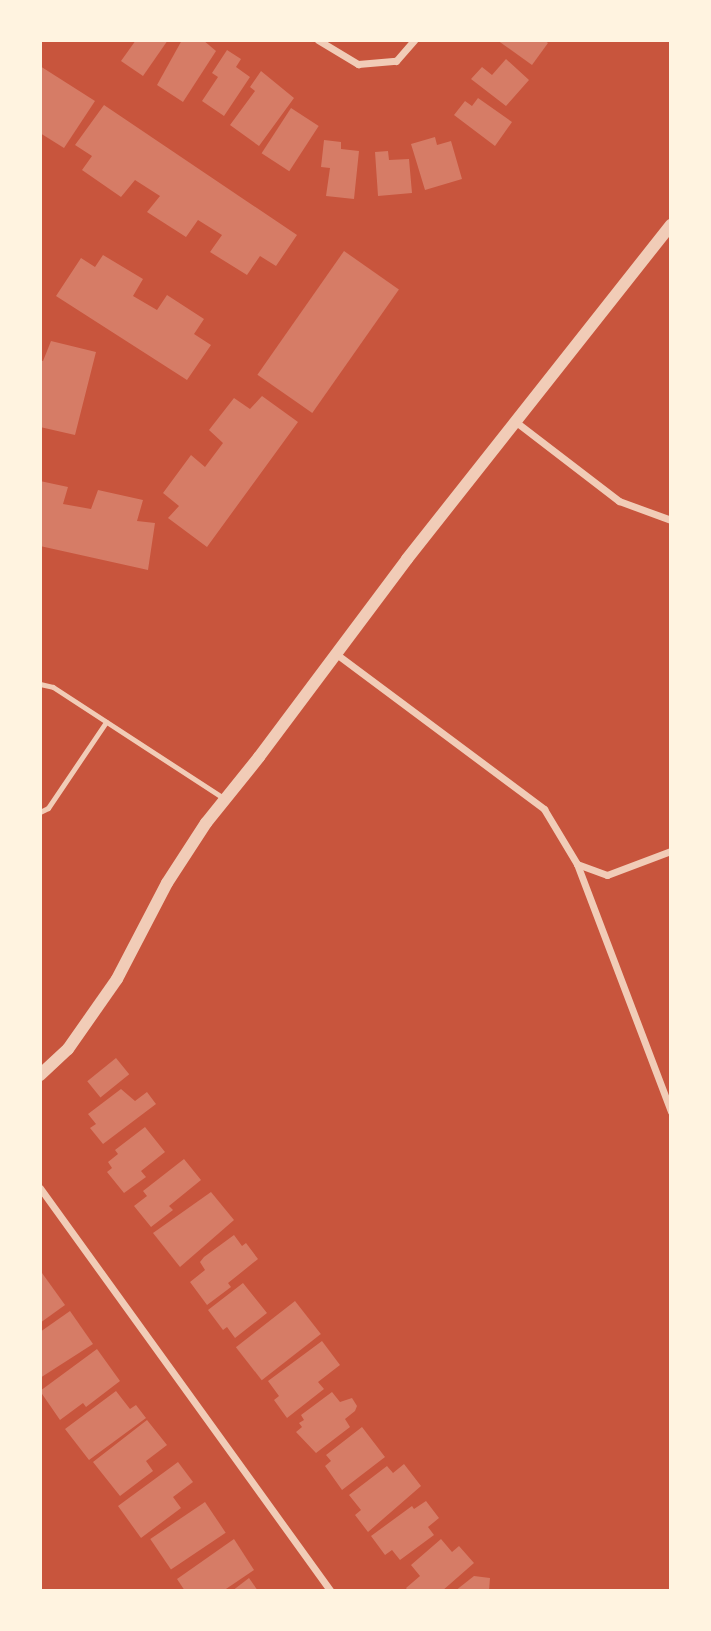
<!DOCTYPE html>
<html>
<head>
<meta charset="utf-8">
<style>
	body { margin:0 }
	#map { position:relative; width:711px; height:1631px; overflow:hidden; background:#c8553d; font-family:Overpass,sans-serif }
	div>[style] { position:absolute }
	[style*='--x'] { left:calc(var(--x)*1px); top:calc(var(--y)*1px); width:calc(var(--w)*1px); rotate:calc(var(--a)*1deg) }
	.building>* { inset:0; background:#d67c66; transform-origin:0 0 }
	.service>* { height:5px; margin:-2.5px; padding:0 2.5px; transform-origin:2.5px; border-radius:2.5px; background:#f1ccb7 }
	.minor>* { height:7px; margin:-3.5px; padding:0 3.5px; transform-origin:3.5px; border-radius:3.5px; background:#f1ccb7 }
	.tertiary>* { height:12px; margin:-6px; padding:0 6px; transform-origin:6px; border-radius:6px; background:#f1ccb7 }
	span { translate:-50% -50%; white-space:nowrap; text-align:center; line-height:1.15; -webkit-text-stroke:7px #fff3e0; paint-order:stroke }
	.frame { position:absolute; inset:0; border:42px solid #fff3e0; pointer-events:none }
</style>
</head>
<body>
<div id="map">
	<div class="building">
		<div style="clip-path:polygon(136px 40px,168px 40px,143px 76px,121px 61px)"></div>
		<div style="clip-path:polygon(182px 40px,203px 40px,216px 51px,183px 102px,157px 85px)"></div>
		<div style="clip-path:polygon(497px 40px,544px 40px,548px 43px,532px 65px)"></div>
		<div style="clip-path:polygon(227px 50px,241px 59px,236px 67px,250px 77px,224px 116px,202px 101px,218px 77px,212px 73px)"></div>
		<div style="clip-path:polygon(506px 59px,529px 80px,506px 106px,471px 79px,482px 67px,492px 75px)"></div>
		<div style="clip-path:polygon(40px 66px,95px 101px,64px 148px,40px 133px)"></div>
		<div style="clip-path:polygon(261px 71px,294px 98px,259px 146px,230px 125px,255px 91px,250px 87px)"></div>
		<div style="clip-path:polygon(478px 98px,512px 122px,495px 146px,454px 115px,465px 101px,472px 106px)"></div>
		<div style="clip-path:polygon(104px 105px,297px 235px,276px 266px,260px 256px,247px 275px,210px 252px,222px 235px,198px 220px,186px 237px,147px 212px,160px 196px,135px 180px,121px 197px,82px 170px,92px 156px,75px 145px)"></div>
		<div style="left:291px;top:108px;width:33px;height:54px;rotate:33deg"></div>
		<div style="clip-path:polygon(435px 137px,437px 145px,451px 141px,462px 179px,425px 190px,411px 144px)"></div>
		<div style="clip-path:polygon(324px 140px,341px 142px,341px 149px,359px 151px,354px 199px,326px 196px,330px 168px,321px 167px)"></div>
		<div style="clip-path:polygon(388px 151px,389px 160px,409px 159px,412px 193px,378px 196px,375px 152px)"></div>
		<div style="left:344px;top:251px;width:67px;height:151px;rotate:35deg"></div>
		<div style="clip-path:polygon(103px 255px,143px 279px,133px 296px,157px 310px,167px 295px,204px 319px,194px 334px,211px 345px,187px 380px,56px 296px,81px 258px,95px 267px)"></div>
		<div style="clip-path:polygon(51px 341px,96px 352px,75px 435px,40px 427px,40px 360px,43px 361px)"></div>
		<div style="clip-path:polygon(262px 396px,298px 422px,207px 547px,168px 518px,179px 506px,163px 493px,191px 455px,205px 467px,223px 443px,209px 430px,234px 398px,250px 409px)"></div>
		<div style="clip-path:polygon(40px 481px,68px 487px,63px 504px,91px 509px,98px 490px,143px 500px,137px 521px,155px 523px,148px 570px,40px 546px)"></div>
		<div style="left:116px;top:1058px;width:21px;height:37px;rotate:51deg"></div>
		<div style="clip-path:polygon(121px 1089px,135px 1101px,147px 1092px,156px 1104px,103px 1144px,90px 1128px,96px 1124px,88px 1114px)"></div>
		<div style="clip-path:polygon(145px 1127px,165px 1152px,141px 1171px,146px 1177px,124px 1193px,107px 1172px,112px 1168px,108px 1162px,118px 1154px,115px 1150px)"></div>
		<div style="clip-path:polygon(184px 1159px,201px 1180px,169px 1206px,173px 1210px,151px 1227px,134px 1206px,147px 1196px,143px 1191px)"></div>
		<div style="clip-path:polygon(211px 1192px,234px 1220px,180px 1267px,153px 1233px)"></div>
		<div style="clip-path:polygon(234px 1235px,242px 1246px,246px 1243px,258px 1259px,228px 1283px,231px 1287px,207px 1305px,190px 1282px,205px 1270px,200px 1262px,204px 1257px)"></div>
		<div style="clip-path:polygon(42px 1273px,65px 1305px,40px 1323px,40px 1275px)"></div>
		<div style="clip-path:polygon(243px 1283px,267px 1313px,235px 1338px,227px 1327px,223px 1330px,208px 1310px)"></div>
		<div style="left:295px;top:1301px;width:42px;height:75px;rotate:52deg"></div>
		<div style="clip-path:polygon(70px 1311px,93px 1344px,40px 1378px,40px 1332px)"></div>
		<div style="clip-path:polygon(322px 1341px,340px 1365px,318px 1382px,324px 1389px,287px 1418px,274px 1400px,279px 1396px,268px 1381px)"></div>
		<div style="clip-path:polygon(97px 1349px,120px 1381px,86px 1407px,83px 1403px,60px 1420px,40px 1391px)"></div>
		<div style="clip-path:polygon(116px 1391px,130px 1409px,136px 1405px,146px 1418px,89px 1460px,65px 1429px)"></div>
		<div style="clip-path:polygon(332px 1392px,340px 1402px,352px 1398px,357px 1406px,355px 1411px,345px 1419px,350px 1427px,316px 1453px,296px 1432px,302px 1427px,299px 1423px,304px 1420px,301px 1415px)"></div>
		<div style="clip-path:polygon(147px 1420px,167px 1445px,146px 1461px,153px 1471px,120px 1496px,93px 1462px)"></div>
		<div style="clip-path:polygon(362px 1427px,385px 1457px,342px 1490px,325px 1466px,331px 1461px,326px 1455px)"></div>
		<div style="clip-path:polygon(178px 1462px,193px 1482px,173px 1497px,181px 1508px,141px 1538px,118px 1506px)"></div>
		<div style="clip-path:polygon(404px 1464px,421px 1486px,368px 1532px,355px 1515px,361px 1510px,349px 1495px,387px 1466px,393px 1473px)"></div>
		<div style="clip-path:polygon(426px 1501px,439px 1518px,428px 1527px,434px 1535px,400px 1560px,392px 1550px,385px 1555px,371px 1536px,412px 1506px,414px 1509px)"></div>
		<div style="left:205px;top:1502px;width:37px;height:66px;rotate:56deg"></div>
		<div style="clip-path:polygon(234px 1539px,254px 1570px,223px 1591px,185px 1591px,177px 1579px)"></div>
		<div style="clip-path:polygon(441px 1539px,452px 1552px,459px 1546px,474px 1563px,442px 1591px,408px 1591px,406px 1588px,420px 1576px,411px 1565px)"></div>
		<div style="clip-path:polygon(474px 1576px,490px 1578px,489px 1591px,455px 1591px)"></div>
		<div style="clip-path:polygon(249px 1578px,258px 1591px,232px 1591px)"></div>
	</div>
	<div class="service">
		<div style="--x:40;--y:684;--w:13;--a:13"></div>
		<div style="--x:53;--y:687;--w:205;--a:33.1"></div>
		<div style="--x:40;--y:812;--w:9;--a:-27"></div>
		<div style="--x:48;--y:808;--w:104;--a:-56"></div>
	</div>
	<div class="minor">
		<div style="--x:318;--y:40;--w:47;--a:31"></div>
		<div style="--x:358;--y:64;--w:38;--a:-5"></div>
		<div style="--x:396;--y:61;--w:28;--a:-49"></div>
		<div style="--x:516;--y:422;--w:130;--a:37.5"></div>
		<div style="--x:619;--y:501;--w:55;--a:20.1"></div>
		<div style="--x:335;--y:653;--w:261;--a:36.7"></div>
		<div style="--x:544;--y:809;--w:64;--a:59"></div>
		<div style="--x:577;--y:864;--w:265;--a:69.2"></div>
		<div style="--x:577;--y:864;--w:32;--a:20"></div>
		<div style="--x:607;--y:875;--w:68;--a:-20.6"></div>
		<div style="--x:40;--y:1188;--w:497;--a:54.2"></div>
	</div>
	<div class="tertiary">
		<div style="--x:40;--y:1075;--w:38;--a:-43"></div>
		<div style="--x:68;--y:1049;--w:85;--a:-55"></div>
		<div style="--x:117;--y:979;--w:108;--a:-62.5"></div>
		<div style="--x:167;--y:883;--w:72;--a:-57"></div>
		<div style="--x:206;--y:823;--w:85;--a:-51.2"></div>
		<div style="--x:259;--y:757;--w:247;--a:-53.2"></div>
		<div style="--x:407;--y:559;--w:426;--a:-51.7"></div>
	</div>
	<div class="frame"></div>
</div>
</body>
</html>
